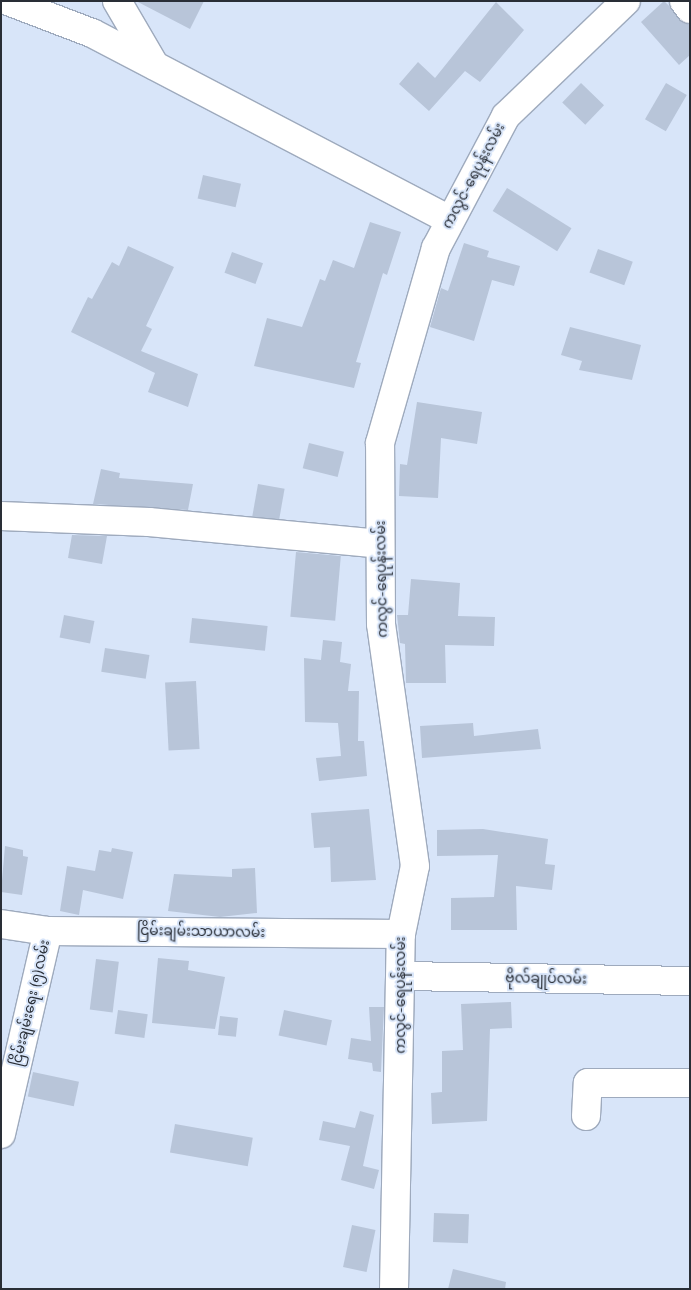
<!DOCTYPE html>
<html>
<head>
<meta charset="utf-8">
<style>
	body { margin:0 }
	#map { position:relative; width:691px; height:1290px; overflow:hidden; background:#d8e5f9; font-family:"Nunito Sans","Noto Sans Myanmar",sans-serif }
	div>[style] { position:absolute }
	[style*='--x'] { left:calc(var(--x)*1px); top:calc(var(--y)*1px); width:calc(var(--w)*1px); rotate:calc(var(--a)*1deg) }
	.building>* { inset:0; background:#b8c5d9; transform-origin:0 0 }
	.roads { filter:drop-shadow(1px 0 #9eaabd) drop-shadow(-1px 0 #9eaabd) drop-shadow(0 1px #9eaabd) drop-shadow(0 -1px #9eaabd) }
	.minor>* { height:28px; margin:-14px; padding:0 14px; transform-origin:14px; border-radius:14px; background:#fff }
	span { translate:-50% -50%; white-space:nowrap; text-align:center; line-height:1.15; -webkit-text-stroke:4px #d8e5f9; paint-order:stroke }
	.street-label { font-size:14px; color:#292e36 }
	.frame { position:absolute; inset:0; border:2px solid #292e36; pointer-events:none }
</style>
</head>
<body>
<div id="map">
	<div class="building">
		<div style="clip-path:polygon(136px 1px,204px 1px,190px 29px)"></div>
		<div style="clip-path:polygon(664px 1px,690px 26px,690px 55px,679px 65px,641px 22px)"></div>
		<div style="clip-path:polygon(496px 2px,524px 30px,480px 82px,465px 71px,429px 111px,399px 84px,418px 62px,435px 78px)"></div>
		<div style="left:581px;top:83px;width:32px;height:27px;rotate:44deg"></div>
		<div style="left:666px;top:83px;width:24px;height:42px;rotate:30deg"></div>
		<div style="left:203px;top:175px;width:39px;height:24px;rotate:13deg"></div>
		<div style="left:507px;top:188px;width:76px;height:27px;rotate:32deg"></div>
		<div style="clip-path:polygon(370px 222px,401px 232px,387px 275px,383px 273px,356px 362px,361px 363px,354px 388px,254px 366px,267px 318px,302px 327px,320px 279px,325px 281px,333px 260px,354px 268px)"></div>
		<div style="clip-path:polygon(464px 243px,489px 251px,487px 257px,520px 266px,514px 286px,492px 280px,474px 341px,430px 327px,441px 288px,448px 291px)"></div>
		<div style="clip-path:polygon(128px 246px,174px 267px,146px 326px,152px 329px,141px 351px,198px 374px,188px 407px,148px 392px,155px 373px,71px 332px,88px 297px,92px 299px,112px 262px,119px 266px)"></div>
		<div style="left:598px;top:249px;width:37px;height:25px;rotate:20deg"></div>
		<div style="left:232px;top:252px;width:33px;height:22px;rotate:20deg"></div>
		<div style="clip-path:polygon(570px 327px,641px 345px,632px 380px,579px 370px,582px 361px,561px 355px)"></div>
		<div style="clip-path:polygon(417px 402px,482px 412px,477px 444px,441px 438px,438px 498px,399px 496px,400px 464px,407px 465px)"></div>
		<div style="left:309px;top:443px;width:36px;height:26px;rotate:14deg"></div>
		<div style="clip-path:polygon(101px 469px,120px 473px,119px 478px,193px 484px,188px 510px,93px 504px)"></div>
		<div style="left:258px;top:484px;width:27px;height:33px;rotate:10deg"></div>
		<div style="clip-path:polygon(72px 535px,107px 536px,102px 564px,68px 558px)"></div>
		<div style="left:296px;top:552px;width:45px;height:65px;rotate:5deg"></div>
		<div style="clip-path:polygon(411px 579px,460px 583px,458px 616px,495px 617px,494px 646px,445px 645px,446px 683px,406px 683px,405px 644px,400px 643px,397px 615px,408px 615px)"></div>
		<div style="left:64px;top:615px;width:31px;height:23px;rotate:11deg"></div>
		<div style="left:192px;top:618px;width:76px;height:25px;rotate:6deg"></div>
		<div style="clip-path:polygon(323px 640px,342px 642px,340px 662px,351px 664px,348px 691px,359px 691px,358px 741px,364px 741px,367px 776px,319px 781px,316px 758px,341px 756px,338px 723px,305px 722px,304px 658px,321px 660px)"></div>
		<div style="left:105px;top:648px;width:45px;height:24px;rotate:9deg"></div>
		<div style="left:196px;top:681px;width:68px;height:31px;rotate:87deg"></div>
		<div style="clip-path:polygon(473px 723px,474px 736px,538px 729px,541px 749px,422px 758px,420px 726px)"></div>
		<div style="clip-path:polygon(369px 809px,376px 880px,331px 882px,330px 847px,314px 848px,311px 813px)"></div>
		<div style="clip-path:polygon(483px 829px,548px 839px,545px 864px,555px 865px,552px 890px,516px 886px,517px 930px,451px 930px,451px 898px,494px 897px,498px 855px,437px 856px,437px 830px)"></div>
		<div style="clip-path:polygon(5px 846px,23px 850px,23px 856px,28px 857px,22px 895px,1px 892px)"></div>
		<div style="clip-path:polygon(112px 848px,133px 852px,123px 899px,83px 890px,79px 915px,60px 911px,67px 866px,95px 871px,99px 850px,111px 852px)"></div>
		<div style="clip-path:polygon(255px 868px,257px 913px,220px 917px,168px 911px,174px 874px,232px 877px,232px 869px)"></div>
		<div style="clip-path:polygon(158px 958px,189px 961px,188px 970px,225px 977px,215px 1029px,152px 1023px)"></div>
		<div style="left:96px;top:959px;width:23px;height:51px;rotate:7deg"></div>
		<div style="clip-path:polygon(511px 1002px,512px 1028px,490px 1029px,487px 1121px,432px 1124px,431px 1093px,442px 1092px,442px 1051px,463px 1050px,461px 1004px)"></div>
		<div style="clip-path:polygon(369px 1007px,384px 1007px,381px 1072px,373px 1071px,372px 1063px,348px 1059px,351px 1038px,371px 1041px)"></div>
		<div style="left:118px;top:1010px;width:30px;height:24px;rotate:8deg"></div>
		<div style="left:284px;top:1010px;width:49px;height:26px;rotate:12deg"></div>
		<div style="left:220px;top:1016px;width:18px;height:19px;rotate:6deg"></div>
		<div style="left:33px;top:1072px;width:47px;height:25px;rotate:12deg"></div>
		<div style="clip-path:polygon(360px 1111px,374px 1115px,363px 1166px,379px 1170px,374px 1189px,341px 1180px,350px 1146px,319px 1140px,323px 1121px,355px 1128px)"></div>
		<div style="left:175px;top:1124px;width:79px;height:29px;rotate:10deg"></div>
		<div style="left:434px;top:1213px;width:35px;height:29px;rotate:2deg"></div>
		<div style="left:352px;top:1225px;width:24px;height:43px;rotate:12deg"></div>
		<div style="clip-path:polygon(453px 1269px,506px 1282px,505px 1289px,448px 1289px)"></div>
	</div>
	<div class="roads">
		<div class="minor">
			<div style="--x:8;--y:1;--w:90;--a:20.9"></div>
			<div style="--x:92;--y:33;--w:404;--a:27.6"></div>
			<div style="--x:117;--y:1;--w:75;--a:59.7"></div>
			<div style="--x:684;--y:1;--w:10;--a:53"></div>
			<div style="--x:1;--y:516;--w:148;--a:2.3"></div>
			<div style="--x:149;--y:522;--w:232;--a:5.4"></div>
			<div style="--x:1;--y:924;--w:48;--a:8.5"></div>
			<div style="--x:48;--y:931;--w:353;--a:0.5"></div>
			<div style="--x:403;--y:976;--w:287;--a:1"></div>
			<div style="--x:586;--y:1116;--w:33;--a:-87"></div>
			<div style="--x:588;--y:1083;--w:102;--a:0"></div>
			<div style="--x:1;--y:1134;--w:208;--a:-77"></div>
			<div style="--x:394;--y:1289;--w:355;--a:-88.9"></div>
			<div style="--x:401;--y:934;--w:69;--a:-78.4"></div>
			<div style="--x:415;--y:866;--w:244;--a:-98"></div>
			<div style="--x:381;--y:624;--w:181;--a:-90.3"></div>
			<div style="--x:380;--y:443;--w:203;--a:-74"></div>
			<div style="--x:436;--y:248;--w:149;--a:-62.1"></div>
			<div style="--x:506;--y:116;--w:166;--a:-43.8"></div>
		</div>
	</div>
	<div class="street-label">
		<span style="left:474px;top:176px;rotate:-62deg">ကလွင်-ရေပုန်းလမ်း</span>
		<span style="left:382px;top:579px;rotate:-91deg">ကလွင်-ရေပုန်းလမ်း</span>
		<span style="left:201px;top:932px;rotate:1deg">ငြိမ်းချမ်းသာယာလမ်း</span>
		<span style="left:546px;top:979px;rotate:1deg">ဗိုလ်ချုပ်လမ်း</span>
		<span style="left:401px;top:995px;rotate:-90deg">ကလွင်-ရေပုန်းလမ်း</span>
		<span style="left:31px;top:1003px;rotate:-77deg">ငြိမ်းချမ်းရေး (၅)လမ်း</span>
	</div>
	<div class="frame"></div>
</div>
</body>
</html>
